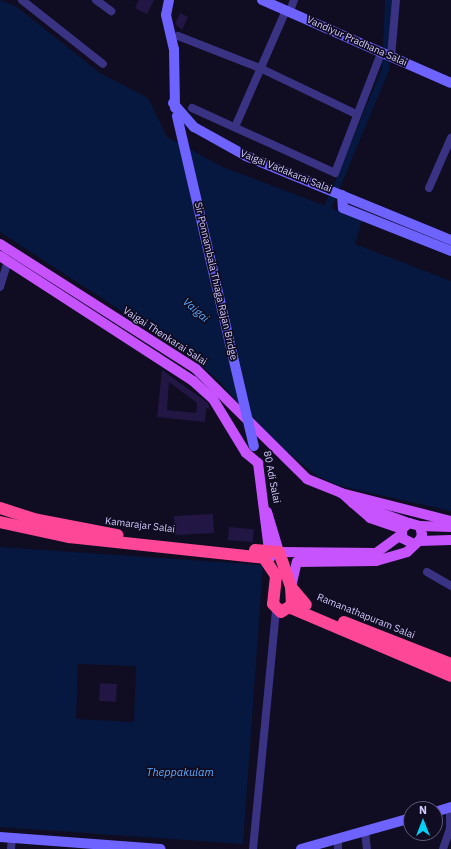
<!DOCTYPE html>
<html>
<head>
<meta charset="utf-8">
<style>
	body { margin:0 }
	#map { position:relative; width:451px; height:849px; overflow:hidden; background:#100c21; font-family:"IBM Plex Sans",sans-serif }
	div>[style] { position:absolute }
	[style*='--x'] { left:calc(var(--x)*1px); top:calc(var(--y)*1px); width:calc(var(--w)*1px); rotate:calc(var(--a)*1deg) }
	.water>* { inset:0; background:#061840 }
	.canal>* { height:7px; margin:-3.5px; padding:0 3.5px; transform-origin:3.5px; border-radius:3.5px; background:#061840 }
	.building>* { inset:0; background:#221644; transform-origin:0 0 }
	.street>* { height:8px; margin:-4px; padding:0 4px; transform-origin:4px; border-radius:4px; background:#3a3384 }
	.secondary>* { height:10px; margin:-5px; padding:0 5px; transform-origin:5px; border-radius:5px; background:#6e63ff }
	.primary>* { height:10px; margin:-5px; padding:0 5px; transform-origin:5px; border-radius:5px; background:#c753ff }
	.highway>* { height:12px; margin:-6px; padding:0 6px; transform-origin:6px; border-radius:6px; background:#ff4797 }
	.secondary-bridge>* { height:10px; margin:-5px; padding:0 5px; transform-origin:5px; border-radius:5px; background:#6e63ff }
	span { translate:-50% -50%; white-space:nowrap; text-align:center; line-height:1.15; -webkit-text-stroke:3.5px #100c21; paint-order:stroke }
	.street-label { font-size:10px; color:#d4ccff }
	.water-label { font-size:11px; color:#5aabff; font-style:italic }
	.north { position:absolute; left:403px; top:801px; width:40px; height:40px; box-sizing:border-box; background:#100c21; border:1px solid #5e597a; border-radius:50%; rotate:0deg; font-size:11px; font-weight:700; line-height:16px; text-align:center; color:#d4ccff }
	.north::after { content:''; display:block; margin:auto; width:14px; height:18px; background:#00d3f7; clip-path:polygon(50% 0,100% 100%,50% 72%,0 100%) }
</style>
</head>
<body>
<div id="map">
	<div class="water">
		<div style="clip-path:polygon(0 0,17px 7px,100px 73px,148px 98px,167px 137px,223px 167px,362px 220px,355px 244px,451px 281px,451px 511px,340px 486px,317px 476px,264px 433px,218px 380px,183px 351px,0 232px)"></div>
		<div style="clip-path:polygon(evenodd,0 547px,263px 565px,243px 844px,0 827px,0 547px,78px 664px,136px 666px,134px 722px,76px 719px,78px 664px)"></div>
	</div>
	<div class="canal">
		<div style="--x:324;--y:215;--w:158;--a:-67.3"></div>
		<div style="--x:385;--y:69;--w:69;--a:-87.5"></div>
	</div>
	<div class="building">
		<div style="clip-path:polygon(139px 0,154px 0,147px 14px,135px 8px)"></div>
		<div style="clip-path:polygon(180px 13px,188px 17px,182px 30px,175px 24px)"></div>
		<div style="clip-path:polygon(evenodd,162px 370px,208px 403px,210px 409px,206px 408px,205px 422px,157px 417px,162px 370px,169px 382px,197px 403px,196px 413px,167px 410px,169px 382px)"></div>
		<div style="left:213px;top:514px;width:19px;height:39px;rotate:87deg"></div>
		<div style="left:229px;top:527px;width:25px;height:13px;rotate:5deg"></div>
		<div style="left:100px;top:683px;width:17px;height:18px;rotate:3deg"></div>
	</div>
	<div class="street">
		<div style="--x:22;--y:0;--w:103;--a:38.3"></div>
		<div style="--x:96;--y:0;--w:19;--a:36"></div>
		<div style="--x:290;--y:11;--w:12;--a:-70"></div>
		<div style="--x:178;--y:36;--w:90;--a:21.4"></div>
		<div style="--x:262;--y:69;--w:104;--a:25.6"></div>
		<div style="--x:391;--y:57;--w:57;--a:-85"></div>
		<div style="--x:192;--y:108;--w:157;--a:24.4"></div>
		<div style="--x:335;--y:173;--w:129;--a:-69"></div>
		<div style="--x:235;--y:127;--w:128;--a:-66.4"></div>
		<div style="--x:429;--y:188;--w:55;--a:-66.3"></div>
		<div style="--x:0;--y:287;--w:27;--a:-73"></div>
		<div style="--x:427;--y:572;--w:28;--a:30"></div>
		<div style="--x:365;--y:831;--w:18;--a:84"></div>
		<div style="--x:338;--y:840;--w:9;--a:90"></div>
		<div style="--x:11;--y:849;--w:11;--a:-85"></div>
		<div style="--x:253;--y:849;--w:240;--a:-84.5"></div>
		<div style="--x:443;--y:849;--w:21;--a:-71"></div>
		<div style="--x:450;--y:829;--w:22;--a:-90"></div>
	</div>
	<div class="secondary">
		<div style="--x:169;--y:0;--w:15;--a:101"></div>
		<div style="--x:166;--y:15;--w:35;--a:77"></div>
		<div style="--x:174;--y:49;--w:59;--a:89"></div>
		<div style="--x:262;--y:0;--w:206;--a:23.7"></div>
		<div style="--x:173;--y:103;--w:32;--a:49"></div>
		<div style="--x:194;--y:127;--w:60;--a:29.1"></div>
		<div style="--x:246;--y:156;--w:222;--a:22.3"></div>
		<div style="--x:342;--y:195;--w:13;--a:86"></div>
		<div style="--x:343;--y:208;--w:116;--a:21.7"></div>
		<div style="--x:435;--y:812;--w:17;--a:-17"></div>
		<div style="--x:0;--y:837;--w:161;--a:4.3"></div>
		<div style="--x:301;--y:849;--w:114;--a:-15.7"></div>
	</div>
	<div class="primary">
		<div style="--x:0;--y:244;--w:232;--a:32.5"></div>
		<div style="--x:196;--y:369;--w:156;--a:44.7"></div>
		<div style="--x:307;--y:479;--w:37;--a:22"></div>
		<div style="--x:341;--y:493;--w:114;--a:14.3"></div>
		<div style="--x:0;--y:256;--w:230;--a:32.9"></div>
		<div style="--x:193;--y:381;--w:27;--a:42"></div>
		<div style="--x:213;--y:399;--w:63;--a:58.6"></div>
		<div style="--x:246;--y:453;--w:16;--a:40"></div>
		<div style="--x:258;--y:463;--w:96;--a:82.8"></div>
		<div style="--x:343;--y:494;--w:13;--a:42"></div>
		<div style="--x:353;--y:503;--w:59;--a:19.7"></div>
		<div style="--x:353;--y:503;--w:23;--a:41"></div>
		<div style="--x:370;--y:518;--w:34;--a:19"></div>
		<div style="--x:267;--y:512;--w:42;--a:73.3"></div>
		<div style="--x:279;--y:552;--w:97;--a:0.6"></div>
		<div style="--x:376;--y:553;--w:31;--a:-36"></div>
		<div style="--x:420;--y:526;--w:31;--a:2"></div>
		<div style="--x:419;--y:541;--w:32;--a:-2"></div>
		<div style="--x:291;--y:587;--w:26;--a:-77"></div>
		<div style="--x:297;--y:562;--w:79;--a:-0.7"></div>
		<div style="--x:376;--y:561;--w:32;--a:-16"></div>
		<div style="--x:407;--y:552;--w:16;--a:-43"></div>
		<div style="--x:419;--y:541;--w:7;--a:-63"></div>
		<div style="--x:422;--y:535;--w:9;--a:-103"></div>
		<div style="--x:420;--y:526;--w:11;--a:-165"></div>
		<div style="--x:409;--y:523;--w:9;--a:139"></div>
		<div style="--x:402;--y:529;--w:9;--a:90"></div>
		<div style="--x:402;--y:538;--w:13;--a:27"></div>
	</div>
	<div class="highway">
		<div style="--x:0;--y:508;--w:35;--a:18"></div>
		<div style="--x:33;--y:519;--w:86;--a:10.8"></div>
		<div style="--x:0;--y:522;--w:71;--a:12.3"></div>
		<div style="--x:69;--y:537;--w:196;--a:6.1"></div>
		<div style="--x:264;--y:558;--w:22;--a:56"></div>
		<div style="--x:276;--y:576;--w:28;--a:96"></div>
		<div style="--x:273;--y:604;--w:11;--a:45"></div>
		<div style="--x:281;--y:612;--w:13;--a:-32"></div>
		<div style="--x:292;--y:605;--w:18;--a:-93"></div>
		<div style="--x:255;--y:550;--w:24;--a:5"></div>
		<div style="--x:279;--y:552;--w:37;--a:71"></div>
		<div style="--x:291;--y:587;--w:23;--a:50"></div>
		<div style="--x:291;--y:608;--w:174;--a:23"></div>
		<div style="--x:344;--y:622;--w:115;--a:21.4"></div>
	</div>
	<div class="secondary-bridge">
		<div style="--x:177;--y:116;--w:339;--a:76.9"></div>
	</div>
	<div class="street-label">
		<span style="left:357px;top:41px;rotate:24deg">Vandiyur Pradhana Salai</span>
		<span style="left:286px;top:171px;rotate:22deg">Vaigai Vadakarai Salai</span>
		<span style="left:216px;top:281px;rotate:77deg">Sir Ponnambala Thiaga Rajan Bridge</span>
		<span style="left:165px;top:336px;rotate:33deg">Vaigai Thenkarai Salai</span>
		<span style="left:272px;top:477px;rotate:79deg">80 Adi Salai</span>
		<span style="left:140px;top:525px;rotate:7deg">Kamarajar Salai</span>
		<span style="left:366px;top:616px;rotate:22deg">Ramanathapuram Salai</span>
	</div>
	<div class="water-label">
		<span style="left:196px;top:310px;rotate:41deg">Vaigai</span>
		<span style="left:180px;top:772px">Theppakulam</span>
	</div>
	<div class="north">N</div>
</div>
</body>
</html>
